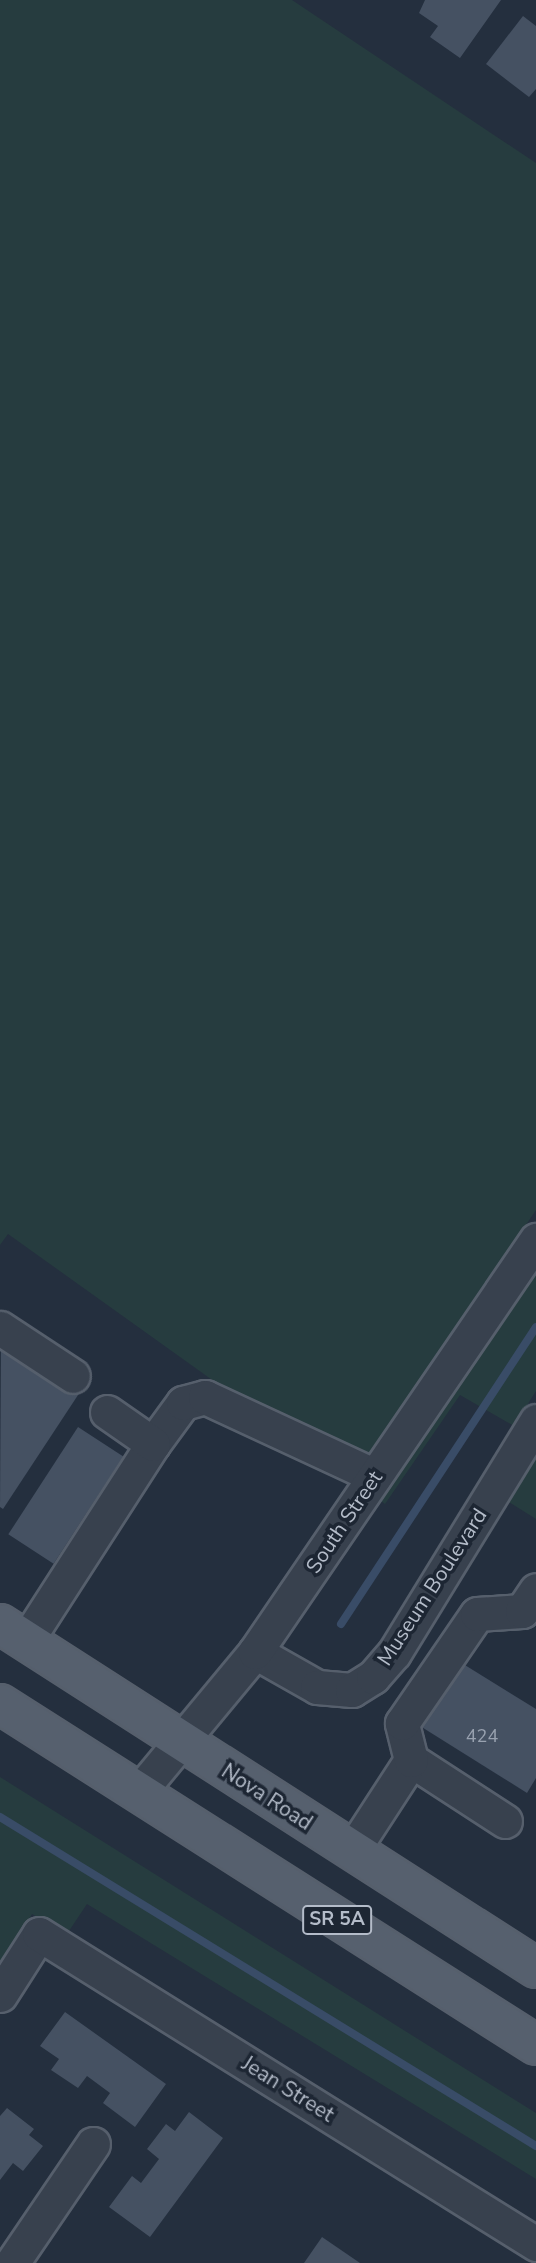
<!DOCTYPE html>
<html>
<head>
<meta charset="utf-8">
<style>
	body { margin:0 }
	#map { position:relative; width:536px; height:2263px; overflow:hidden; background:#242f3e; font-family:"Nunito Sans",sans-serif }
	div>[style] { position:absolute }
	[style*='--x'] { left:calc(var(--x)*1px); top:calc(var(--y)*1px); width:calc(var(--w)*1px); rotate:calc(var(--a)*1deg) }
	.green>* { inset:0; background:#263c3f }
	.stream>* { height:8px; margin:-4px; padding:0 4px; transform-origin:4px; border-radius:4px; background:#394c67 }
	.building>* { inset:0; background:#455162; transform-origin:0 0 }
	.roads { filter:drop-shadow(2px 0 #565f6c) drop-shadow(-2px 0 #565f6c) drop-shadow(0 2px #565f6c) drop-shadow(0 -2px #565f6c) }
	.minor>* { height:33px; margin:-16.5px; padding:0 16.5px; transform-origin:16.5px; border-radius:16.5px; background:#38414e }
	.major>* { height:38px; margin:-19px; padding:0 19px; transform-origin:19px; border-radius:19px; background:#56606e }
	span { translate:-50% -50%; white-space:nowrap; text-align:center; line-height:1.15; -webkit-text-stroke:7px #1d2633; paint-order:stroke }
	.number-label { font-size:18px; color:#98a1af }
	.number-label span { -webkit-text-stroke-width:0 }
	.shield-label span { padding:2px 5px; background:#1d2633; border:2px solid; border-radius:5px; -webkit-text-stroke-width:0 }
	.shield-label { font-size:19px; color:#b4bcc9; font-weight:700 }
	.street-label { font-size:21px; color:#b4bcc9 }
</style>
</head>
<body>
<div id="map">
	<div class="green">
		<div style="clip-path:polygon(0 0,292px 0,536px 163px,536px 1210px,369px 1457px,229px 1392px,8px 1234px,0 1245px)"></div>
		<div style="clip-path:polygon(536px 1268px,536px 1391px,514px 1426px,460px 1395px,385px 1504px,378px 1499px)"></div>
		<div style="clip-path:polygon(536px 1421px,536px 1519px,493px 1492px)"></div>
		<div style="clip-path:polygon(0 1777px,536px 2113px,536px 2179px,87px 1904px,67px 1934px,32px 1914px,0 1967px)"></div>
	</div>
	<div class="stream">
		<div style="--x:341;--y:1624;--w:355;--a:-56.7"></div>
		<div style="--x:0;--y:1817;--w:629;--a:31.54"></div>
	</div>
	<div class="building">
		<div style="clip-path:polygon(425px 0,501px 0,460px 58px,430px 37px,438px 26px,419px 13px)"></div>
		<div style="clip-path:polygon(523px 16px,536px 26px,536px 89px,529px 97px,486px 64px)"></div>
		<div style="clip-path:polygon(1px 1340px,80px 1392px,3px 1509px,0 1507px)"></div>
		<div style="left:78px;top:1427px;width:54px;height:128px;rotate:33deg"></div>
		<div style="clip-path:polygon(460px 1662px,536px 1709px,536px 1778px,527px 1793px,420px 1726px)"></div>
		<div style="clip-path:polygon(65px 2012px,166px 2084px,135px 2127px,103px 2103px,110px 2093px,87px 2076px,78px 2088px,51px 2070px,59px 2059px,40px 2046px)"></div>
		<div style="clip-path:polygon(7px 2108px,34px 2129px,29px 2135px,43px 2146px,23px 2171px,13px 2163px,0 2180px,0 2116px)"></div>
		<div style="clip-path:polygon(189px 2112px,223px 2138px,150px 2237px,109px 2207px,132px 2176px,141px 2183px,159px 2159px,147px 2149px,166px 2124px,175px 2131px)"></div>
		<div style="clip-path:polygon(322px 2237px,360px 2263px,304px 2263px)"></div>
	</div>
	<div class="roads">
		<div class="minor">
			<div style="--x:0;--y:1328;--w:87;--a:33.3"></div>
			<div style="--x:153;--y:1444;--w:51;--a:-53.8"></div>
			<div style="--x:183;--y:1403;--w:23;--a:-15"></div>
			<div style="--x:205;--y:1397;--w:187;--a:24.9"></div>
			<div style="--x:26;--y:1641;--w:234;--a:-57.2"></div>
			<div style="--x:153;--y:1444;--w:56;--a:-145.2"></div>
			<div style="--x:255;--y:1652;--w:71;--a:29.4"></div>
			<div style="--x:317;--y:1687;--w:35;--a:5"></div>
			<div style="--x:352;--y:1690;--w:25;--a:-32"></div>
			<div style="--x:373;--y:1677;--w:32;--a:-49"></div>
			<div style="--x:394;--y:1653;--w:272;--a:-58.5"></div>
			<div style="--x:411;--y:1760;--w:112;--a:33"></div>
			<div style="--x:138;--y:1793;--w:183;--a:-50.3"></div>
			<div style="--x:255;--y:1652;--w:499;--a:-55.7"></div>
			<div style="--x:352;--y:1851;--w:108;--a:-57"></div>
			<div style="--x:411;--y:1760;--w:38;--a:-104"></div>
			<div style="--x:402;--y:1723;--w:132;--a:-55.5"></div>
			<div style="--x:477;--y:1614;--w:45;--a:-3.8"></div>
			<div style="--x:522;--y:1611;--w:25;--a:-56"></div>
			<div style="--x:0;--y:1995;--w:72;--a:-57.4"></div>
			<div style="--x:39;--y:1934;--w:586;--a:31.95"></div>
			<div style="--x:12;--y:2263;--w:144;--a:-55.8"></div>
		</div>
		<div class="major">
			<div style="--x:0;--y:1624;--w:637;--a:32.69"></div>
			<div style="--x:0;--y:1704;--w:635;--a:32.46"></div>
		</div>
	</div>
	<div class="number-label">
		<span style="left:482px;top:1736px">424</span>
	</div>
	<div class="shield-label">
		<span style="left:337px;top:1920px">SR 5A</span>
	</div>
	<div class="street-label">
		<span style="left:344px;top:1522px;rotate:-56deg">South Street</span>
		<span style="left:432px;top:1587px;rotate:-57deg">Museum Boulevard</span>
		<span style="left:267px;top:1797px;rotate:33deg">Nova Road</span>
		<span style="left:288px;top:2089px;rotate:32deg">Jean Street</span>
	</div>
</div>
</body>
</html>
